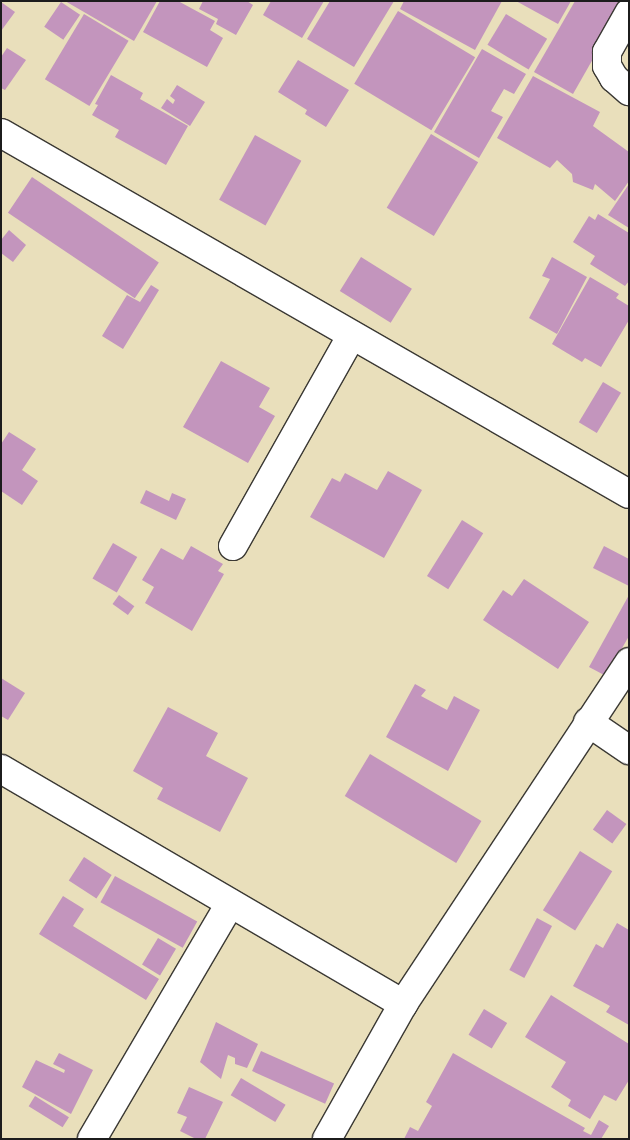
<!DOCTYPE html>
<html>
<head>
<meta charset="utf-8">
<style>
	body { margin:0 }
	#map { position:relative; width:630px; height:1140px; overflow:hidden; background:#e9dfbb; font-family:Kalam,sans-serif }
	div>[style] { position:absolute }
	[style*='--x'] { left:calc(var(--x)*1px); top:calc(var(--y)*1px); width:calc(var(--w)*1px); rotate:calc(var(--a)*1deg) }
	.building>* { inset:0; background:#c395bd; transform-origin:0 0 }
	.roads { filter:drop-shadow(1px 0 #3b3934) drop-shadow(-1px 0 #3b3934) drop-shadow(0 1px #3b3934) drop-shadow(0 -1px #3b3934) }
	.minor>* { height:28px; margin:-14px; padding:0 14px; transform-origin:14px; border-radius:14px; background:#fff }
	span { translate:-50% -50%; white-space:nowrap; text-align:center; line-height:1.15; -webkit-text-stroke:4.5px #fff; paint-order:stroke }
	.frame { position:absolute; inset:0; border:2px solid #1c1c1c; pointer-events:none }
</style>
</head>
<body>
<div id="map">
	<div class="building">
		<div style="clip-path:polygon(65px 1px,157px 1px,134px 41px)"></div>
		<div style="clip-path:polygon(160px 1px,178px 1px,215px 21px,210px 30px,223px 38px,207px 67px,143px 32px)"></div>
		<div style="clip-path:polygon(203px 1px,247px 1px,253px 5px,236px 35px,216px 24px,218px 19px,199px 9px)"></div>
		<div style="clip-path:polygon(271px 1px,324px 1px,302px 38px,263px 15px)"></div>
		<div style="clip-path:polygon(330px 1px,394px 1px,354px 67px,307px 39px)"></div>
		<div style="clip-path:polygon(404px 1px,502px 1px,475px 50px,400px 9px)"></div>
		<div style="clip-path:polygon(516px 1px,571px 1px,558px 24px)"></div>
		<div style="clip-path:polygon(575px 1px,626px 1px,573px 94px,534px 72px)"></div>
		<div style="clip-path:polygon(1px 2px,15px 12px,1px 31px)"></div>
		<div style="left:61px;top:2px;width:23px;height:30px;rotate:34deg"></div>
		<div style="left:398px;top:11px;width:90px;height:85px;rotate:31deg"></div>
		<div style="left:84px;top:14px;width:52px;height:76px;rotate:31deg"></div>
		<div style="left:506px;top:14px;width:48px;height:36px;rotate:31deg"></div>
		<div style="clip-path:polygon(7px 48px,26px 60px,5px 90px,1px 88px,1px 57px)"></div>
		<div style="clip-path:polygon(482px 49px,526px 74px,514px 94px,504px 89px,491px 111px,503px 117px,479px 158px,434px 132px)"></div>
		<div style="clip-path:polygon(298px 60px,349px 90px,326px 127px,305px 114px,307px 110px,278px 92px)"></div>
		<div style="clip-path:polygon(111px 75px,143px 93px,140px 99px,188px 126px,166px 165px,115px 137px,119px 130px,92px 115px,98px 105px,95px 104px)"></div>
		<div style="clip-path:polygon(533px 76px,600px 112px,593px 126px,629px 152px,629px 181px,615px 201px,595px 184px,593px 190px,573px 182px,572px 174px,557px 160px,550px 168px,497px 138px)"></div>
		<div style="clip-path:polygon(177px 85px,205px 102px,190px 126px,161px 108px,167px 99px,173px 104px,175px 100px,170px 96px)"></div>
		<div style="left:431px;top:134px;width:55px;height:86px;rotate:31deg"></div>
		<div style="left:255px;top:135px;width:53px;height:74px;rotate:29deg"></div>
		<div style="left:32px;top:177px;width:153px;height:43px;rotate:34deg"></div>
		<div style="clip-path:polygon(629px 184px,629px 228px,608px 215px)"></div>
		<div style="clip-path:polygon(598px 214px,629px 233px,629px 281px,625px 286px,590px 264px,595px 256px,573px 242px,589px 216px,595px 220px)"></div>
		<div style="clip-path:polygon(9px 230px,26px 245px,13px 262px,1px 253px,1px 240px)"></div>
		<div style="left:361px;top:257px;width:60px;height:40px;rotate:32deg"></div>
		<div style="clip-path:polygon(552px 257px,587px 277px,557px 334px,529px 318px,550px 279px,542px 276px)"></div>
		<div style="clip-path:polygon(590px 277px,619px 294px,616px 298px,629px 306px,629px 320px,601px 367px,585px 358px,582px 362px,552px 344px)"></div>
		<div style="clip-path:polygon(151px 285px,159px 290px,123px 349px,102px 336px,127px 295px,140px 302px)"></div>
		<div style="clip-path:polygon(221px 361px,270px 388px,259px 407px,275px 416px,248px 463px,183px 427px)"></div>
		<div style="left:603px;top:382px;width:21px;height:47px;rotate:31deg"></div>
		<div style="clip-path:polygon(9px 432px,36px 449px,22px 470px,38px 481px,22px 505px,1px 491px,1px 444px)"></div>
		<div style="clip-path:polygon(388px 471px,422px 490px,384px 558px,310px 517px,332px 478px,340px 482px,345px 473px,377px 490px)"></div>
		<div style="clip-path:polygon(146px 490px,169px 501px,172px 493px,186px 499px,176px 520px,140px 503px)"></div>
		<div style="left:462px;top:520px;width:25px;height:66px;rotate:32deg"></div>
		<div style="left:113px;top:543px;width:28px;height:41px;rotate:30deg"></div>
		<div style="clip-path:polygon(191px 546px,223px 564px,218px 571px,224px 574px,192px 631px,145px 603px,154px 587px,142px 580px,161px 548px,183px 560px)"></div>
		<div style="clip-path:polygon(604px 546px,629px 559px,629px 586px,593px 568px)"></div>
		<div style="clip-path:polygon(524px 579px,589px 622px,558px 669px,483px 620px,503px 590px,512px 596px)"></div>
		<div style="left:119px;top:595px;width:19px;height:11px;rotate:36deg"></div>
		<div style="clip-path:polygon(629px 595px,629px 636px,606px 676px,589px 667px)"></div>
		<div style="clip-path:polygon(1px 678px,25px 693px,8px 720px,1px 716px)"></div>
		<div style="clip-path:polygon(415px 684px,426px 690px,421px 696px,447px 710px,454px 696px,480px 710px,448px 771px,386px 737px)"></div>
		<div style="clip-path:polygon(168px 707px,218px 733px,206px 756px,248px 778px,220px 832px,157px 799px,163px 788px,133px 771px)"></div>
		<div style="left:370px;top:754px;width:130px;height:49px;rotate:31deg"></div>
		<div style="left:607px;top:810px;width:24px;height:24px;rotate:36deg"></div>
		<div style="left:580px;top:851px;width:38px;height:70px;rotate:32deg"></div>
		<div style="left:84px;top:857px;width:33px;height:28px;rotate:33deg"></div>
		<div style="left:115px;top:876px;width:94px;height:30px;rotate:29deg"></div>
		<div style="clip-path:polygon(63px 896px,84px 909px,73px 926px,159px 979px,146px 1000px,39px 934px)"></div>
		<div style="left:537px;top:918px;width:17px;height:59px;rotate:28deg"></div>
		<div style="clip-path:polygon(617px 923px,629px 930px,629px 1025px,606px 1012px,610px 1006px,573px 986px,596px 944px,603px 948px)"></div>
		<div style="left:158px;top:938px;width:21px;height:31px;rotate:31deg"></div>
		<div style="clip-path:polygon(551px 995px,629px 1044px,629px 1080px,616px 1101px,604px 1095px,590px 1119px,568px 1106px,571px 1100px,551px 1087px,566px 1062px,525px 1037px)"></div>
		<div style="left:484px;top:1009px;width:27px;height:30px;rotate:31deg"></div>
		<div style="clip-path:polygon(216px 1022px,258px 1044px,247px 1068px,235px 1064px,235px 1058px,228px 1055px,221px 1079px,200px 1062px)"></div>
		<div style="left:261px;top:1051px;width:80px;height:22px;rotate:24deg"></div>
		<div style="clip-path:polygon(59px 1053px,93px 1070px,71px 1114px,22px 1087px,36px 1060px,64px 1073px,65px 1070px,53px 1064px)"></div>
		<div style="clip-path:polygon(453px 1053px,585px 1128px,583px 1131px,591px 1135px,599px 1120px,609px 1126px,601px 1139px,404px 1139px,410px 1127px,418px 1131px,432px 1106px,426px 1102px)"></div>
		<div style="left:241px;top:1078px;width:52px;height:20px;rotate:31deg"></div>
		<div style="clip-path:polygon(189px 1087px,223px 1102px,205px 1139px,196px 1139px,180px 1131px,187px 1117px,177px 1113px)"></div>
		<div style="left:35px;top:1096px;width:40px;height:12px;rotate:32deg"></div>
	</div>
	<div class="roads">
		<div class="minor">
			<div style="--x:629;--y:13;--w:45;--a:119.4"></div>
			<div style="--x:607;--y:52;--w:14;--a:90"></div>
			<div style="--x:607;--y:66;--w:14;--a:60"></div>
			<div style="--x:614;--y:78;--w:20;--a:41"></div>
			<div style="--x:1;--y:133;--w:724;--a:29.89"></div>
			<div style="--x:233;--y:546;--w:242;--a:-60.6"></div>
			<div style="--x:588;--y:722;--w:50;--a:34.3"></div>
			<div style="--x:1;--y:769;--w:466;--a:30.3"></div>
			<div style="--x:403;--y:1004;--w:410;--a:-56.5"></div>
			<div style="--x:92;--y:1139;--w:273;--a:-59.6"></div>
			<div style="--x:327;--y:1139;--w:155;--a:-60.6"></div>
		</div>
	</div>
	<div class="frame"></div>
</div>
</body>
</html>
